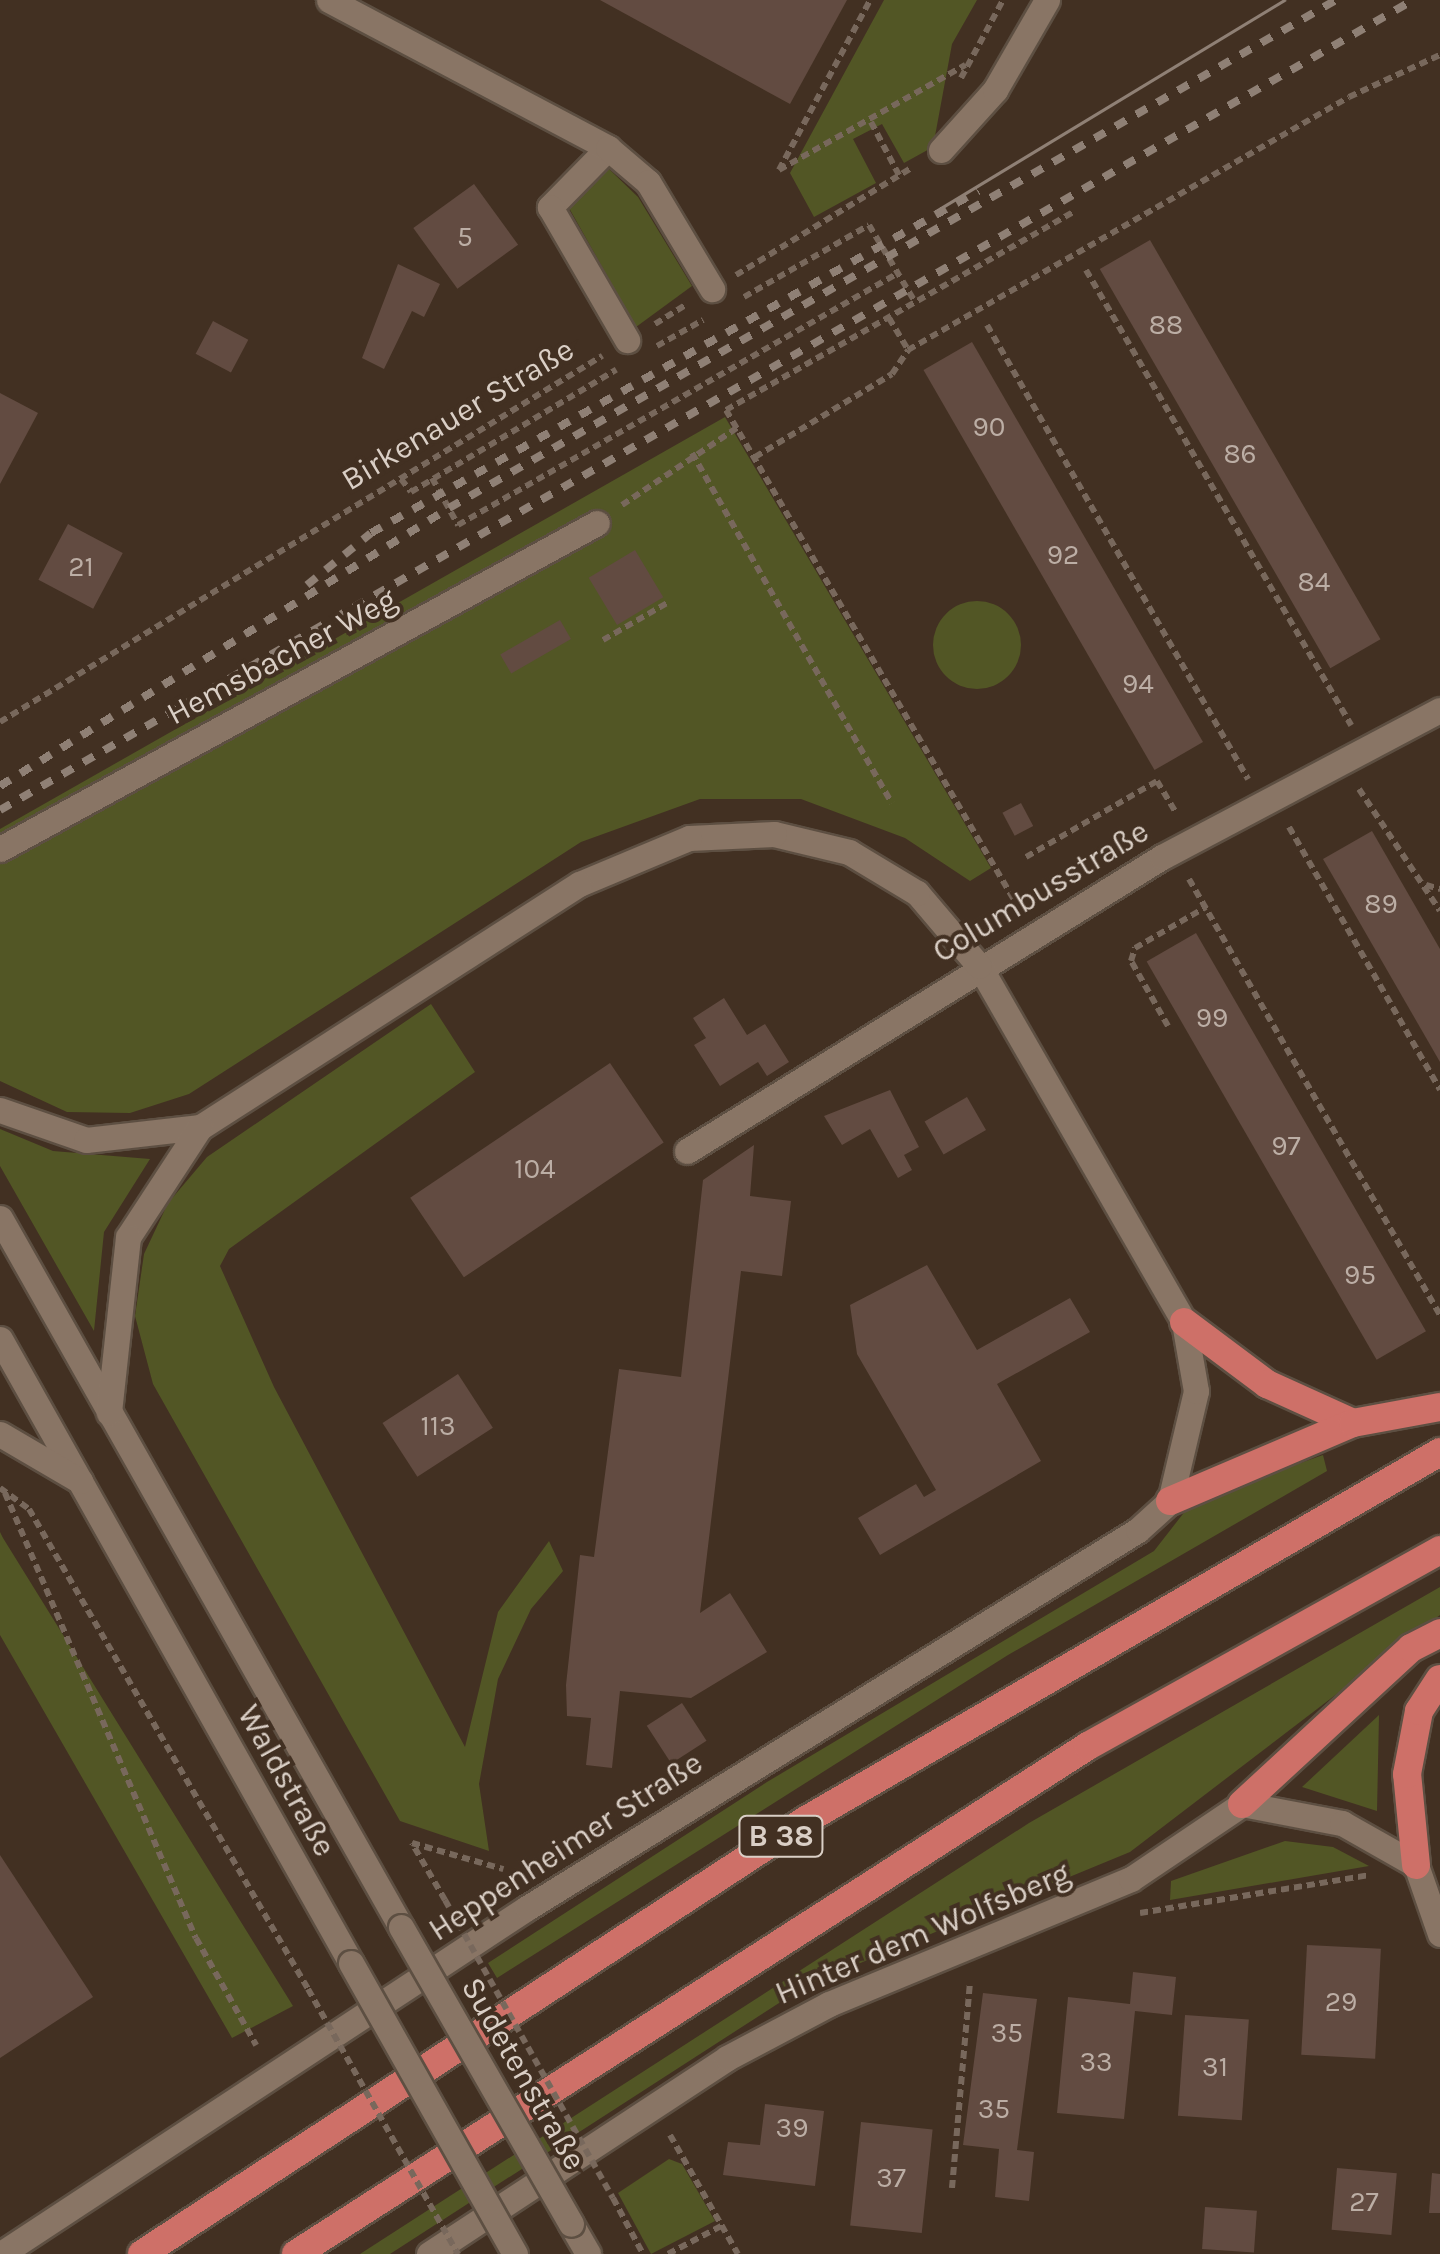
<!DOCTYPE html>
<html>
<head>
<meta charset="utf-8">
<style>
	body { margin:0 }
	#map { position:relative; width:1440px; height:2254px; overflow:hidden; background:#423022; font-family:Karla,sans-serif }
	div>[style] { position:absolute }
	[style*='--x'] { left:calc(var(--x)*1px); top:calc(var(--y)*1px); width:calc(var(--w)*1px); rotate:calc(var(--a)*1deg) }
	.green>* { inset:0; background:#525625 }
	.round { border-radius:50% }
	.building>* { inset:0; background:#624b41; transform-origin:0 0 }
	.path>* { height:6px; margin-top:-3px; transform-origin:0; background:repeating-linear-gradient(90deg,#78685c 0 8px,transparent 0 13px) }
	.roads { filter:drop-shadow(2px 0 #5d4f42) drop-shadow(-2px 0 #5d4f42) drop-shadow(0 2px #5d4f42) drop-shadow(0 -2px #5d4f42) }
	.service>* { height:25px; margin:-12.5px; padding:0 12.5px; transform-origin:12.5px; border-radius:12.5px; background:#897565 }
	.minor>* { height:25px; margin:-12.5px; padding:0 12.5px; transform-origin:12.5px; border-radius:12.5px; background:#897565 }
	.secondary>* { height:25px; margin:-12.5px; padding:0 12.5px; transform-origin:12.5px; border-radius:12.5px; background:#897565 }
	.trunk>* { height:28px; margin:-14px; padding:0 14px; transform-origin:14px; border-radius:14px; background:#ce7068 }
	.tram>* { height:2.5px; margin:-1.25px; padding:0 1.25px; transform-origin:1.25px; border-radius:1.25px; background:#8f8075 }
	.rail>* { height:8px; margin-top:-4px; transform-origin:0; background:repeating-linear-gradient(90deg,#8f8075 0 12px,transparent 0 24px) }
	.path-bridge>* { height:6px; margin-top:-3px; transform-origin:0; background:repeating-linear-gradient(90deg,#78685c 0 8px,transparent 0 13px) }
	.bridges { filter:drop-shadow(2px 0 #5d4f42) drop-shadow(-2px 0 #5d4f42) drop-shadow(0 2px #5d4f42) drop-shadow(0 -2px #5d4f42) }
	.secondary-bridge>* { height:25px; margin:-12.5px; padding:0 12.5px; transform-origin:12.5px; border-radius:12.5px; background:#897565 }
	span { translate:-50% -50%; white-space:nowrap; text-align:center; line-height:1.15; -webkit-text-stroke:8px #423022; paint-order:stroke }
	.number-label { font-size:28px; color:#bcaea5 }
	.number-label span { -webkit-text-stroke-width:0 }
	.shield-label span { padding:2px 8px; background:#423022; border:2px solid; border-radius:8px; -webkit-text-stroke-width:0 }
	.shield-label { font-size:30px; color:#dacfc6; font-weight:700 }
	.street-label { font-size:32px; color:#dacfc6 }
</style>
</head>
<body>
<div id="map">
	<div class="green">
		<div style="clip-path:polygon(884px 0,977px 0,952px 44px,933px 147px,904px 163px,882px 124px,853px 139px,876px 183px,814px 217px,790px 173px)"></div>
		<div style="clip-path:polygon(609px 169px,638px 197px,692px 286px,636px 327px,569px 208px)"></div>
		<div style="clip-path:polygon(725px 417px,991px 868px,970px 881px,905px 838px,801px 799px,700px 799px,581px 842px,189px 1094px,130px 1113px,67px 1112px,0 1081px,0 829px)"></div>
		<div class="round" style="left:933px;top:601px;width:88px;height:88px"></div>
		<div style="clip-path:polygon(431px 1004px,475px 1072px,229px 1249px,220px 1266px,274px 1387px,465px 1747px,498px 1612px,549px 1541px,563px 1571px,531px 1609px,498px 1679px,479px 1784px,489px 1851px,400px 1821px,153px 1384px,135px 1316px,144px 1254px,168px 1203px,207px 1157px)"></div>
		<div style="clip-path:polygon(0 1129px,53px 1151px,150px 1159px,104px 1232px,94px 1331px,0 1166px)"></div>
		<div style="clip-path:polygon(1323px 1455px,1327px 1471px,1008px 1655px,497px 1978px,488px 1963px,767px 1782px,1154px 1551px,1193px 1501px)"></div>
		<div style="clip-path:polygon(0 1532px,3px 1538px,293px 2006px,232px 2038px,0 1635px)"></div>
		<div style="clip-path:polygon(1440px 1587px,1440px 1615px,1130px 1852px,807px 1985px,390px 2254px,360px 2254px,1029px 1823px)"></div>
		<div style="clip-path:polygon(1379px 1715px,1377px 1811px,1302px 1787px)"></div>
		<div style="clip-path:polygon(1285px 1841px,1333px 1847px,1369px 1866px,1170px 1900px,1171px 1881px)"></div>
		<div style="clip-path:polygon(669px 2159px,682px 2164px,715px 2221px,651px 2254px,618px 2193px)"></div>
	</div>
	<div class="building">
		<div style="clip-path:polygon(600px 0,847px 0,790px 104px)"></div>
		<div style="left:474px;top:184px;width:75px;height:75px;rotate:54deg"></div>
		<div style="left:1150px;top:240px;width:461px;height:58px;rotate:60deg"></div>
		<div style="clip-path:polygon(398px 264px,440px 284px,424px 317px,412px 311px,384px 369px,362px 358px)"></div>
		<div style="left:213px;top:321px;width:40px;height:37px;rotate:28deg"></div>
		<div style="left:972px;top:342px;width:462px;height:56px;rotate:60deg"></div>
		<div style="clip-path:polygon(0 393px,38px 413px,0 484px)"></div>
		<div style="left:68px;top:524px;width:62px;height:63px;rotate:28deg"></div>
		<div style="left:635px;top:550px;width:55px;height:54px;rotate:59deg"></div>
		<div style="left:560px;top:620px;width:22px;height:69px;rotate:60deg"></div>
		<div style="left:1021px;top:803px;width:26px;height:21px;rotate:62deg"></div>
		<div style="clip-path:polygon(1372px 831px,1440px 949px,1440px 1062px,1323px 859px)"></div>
		<div style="left:1196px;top:933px;width:460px;height:57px;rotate:60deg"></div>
		<div style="clip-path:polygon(724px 998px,747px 1035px,765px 1024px,789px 1062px,767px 1076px,758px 1062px,720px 1086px,694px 1045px,706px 1038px,693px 1018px)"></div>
		<div style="left:610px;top:1063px;width:96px;height:241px;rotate:56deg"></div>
		<div style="clip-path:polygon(890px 1090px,919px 1147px,904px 1155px,912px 1170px,898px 1178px,870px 1129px,842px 1145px,824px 1116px)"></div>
		<div style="left:967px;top:1097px;width:38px;height:49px;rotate:60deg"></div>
		<div style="clip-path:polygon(754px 1145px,750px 1196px,791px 1201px,782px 1276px,741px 1271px,700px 1613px,730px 1593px,767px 1652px,691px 1698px,620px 1691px,612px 1768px,586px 1765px,591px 1718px,567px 1716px,566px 1685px,580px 1555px,594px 1557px,619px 1369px,681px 1377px,703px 1180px)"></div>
		<div style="clip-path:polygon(927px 1265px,977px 1350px,1070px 1298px,1090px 1332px,997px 1384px,1041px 1461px,880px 1555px,858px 1518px,916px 1484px,924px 1497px,936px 1490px,857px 1354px,850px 1305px)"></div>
		<div style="left:458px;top:1374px;width:64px;height:90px;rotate:57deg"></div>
		<div style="left:682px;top:1703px;width:45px;height:42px;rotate:57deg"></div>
		<div style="clip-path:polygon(0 1855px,93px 1997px,0 2058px)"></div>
		<div style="left:1307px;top:1945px;width:74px;height:110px;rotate:3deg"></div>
		<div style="clip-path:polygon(1133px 1972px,1176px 1977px,1172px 2015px,1135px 2011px,1124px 2119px,1057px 2113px,1068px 1997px,1130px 2004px)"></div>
		<div style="clip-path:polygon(983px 1993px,1037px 1999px,1017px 2150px,1034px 2152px,1029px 2201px,995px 2197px,999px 2149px,963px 2145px)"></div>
		<div style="left:1185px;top:2015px;width:64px;height:101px;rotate:4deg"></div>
		<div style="clip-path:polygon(765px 2104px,824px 2111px,815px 2186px,723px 2175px,728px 2142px,760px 2145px)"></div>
		<div style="left:861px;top:2122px;width:72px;height:104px;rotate:6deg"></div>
		<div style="left:1337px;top:2168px;width:60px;height:62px;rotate:5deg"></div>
		<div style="clip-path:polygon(1432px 2173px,1440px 2174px,1440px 2213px,1429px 2213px)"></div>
		<div style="left:1205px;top:2207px;width:52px;height:42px;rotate:4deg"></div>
	</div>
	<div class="path">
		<div style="--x:961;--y:78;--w:89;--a:-61.7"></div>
		<div style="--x:871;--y:122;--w:60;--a:62.2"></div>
		<div style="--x:779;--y:170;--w:214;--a:-29.4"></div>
		<div style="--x:779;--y:170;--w:193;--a:-61.8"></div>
		<div style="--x:1086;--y:270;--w:527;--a:59.78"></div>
		<div style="--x:736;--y:275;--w:207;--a:-31.4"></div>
		<div style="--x:744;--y:297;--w:144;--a:-29.9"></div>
		<div style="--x:869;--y:225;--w:90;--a:59.1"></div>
		<div style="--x:889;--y:318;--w:37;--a:59"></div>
		<div style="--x:655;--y:324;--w:38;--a:-32"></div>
		<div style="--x:987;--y:325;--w:524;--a:60.11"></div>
		<div style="--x:657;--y:346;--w:53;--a:-29.5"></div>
		<div style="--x:692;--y:453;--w:403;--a:60.3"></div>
		<div style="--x:755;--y:457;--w:160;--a:-31.2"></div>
		<div style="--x:892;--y:374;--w:29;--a:-56"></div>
		<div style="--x:908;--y:350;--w:508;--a:-29.84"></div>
		<div style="--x:1349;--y:97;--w:100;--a:-24.8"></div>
		<div style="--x:432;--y:478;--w:54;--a:61"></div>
		<div style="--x:458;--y:525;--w:507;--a:-29.8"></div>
		<div style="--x:401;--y:479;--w:16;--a:52"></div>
		<div style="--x:411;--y:492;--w:239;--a:-30.8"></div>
		<div style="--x:622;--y:505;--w:140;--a:-33.9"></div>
		<div style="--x:603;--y:640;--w:74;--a:-30"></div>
		<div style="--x:0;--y:722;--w:705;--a:-31.3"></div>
		<div style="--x:1359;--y:789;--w:146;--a:56.4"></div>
		<div style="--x:1289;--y:827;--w:303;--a:60.1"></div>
		<div style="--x:1026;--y:857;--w:151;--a:-30.1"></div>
		<div style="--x:1157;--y:781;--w:37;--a:59"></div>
		<div style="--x:1189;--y:879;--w:503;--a:60.07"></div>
		<div style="--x:1426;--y:885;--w:15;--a:16"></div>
		<div style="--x:1020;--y:910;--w:580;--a:-120.46"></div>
		<div style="--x:726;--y:410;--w:400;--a:-29.7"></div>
		<div style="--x:1168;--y:1026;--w:75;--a:-119.6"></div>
		<div style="--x:1131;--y:961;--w:14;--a:-73"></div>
		<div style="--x:1135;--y:948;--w:82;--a:-30"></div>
		<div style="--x:0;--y:1488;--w:36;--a:36"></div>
		<div style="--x:29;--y:1509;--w:555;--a:59.83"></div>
		<div style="--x:5;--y:1493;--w:484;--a:66.8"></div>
		<div style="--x:196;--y:1938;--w:123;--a:60.7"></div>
		<div style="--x:445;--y:1900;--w:66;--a:-120.1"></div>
		<div style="--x:412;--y:1843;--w:95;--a:15.9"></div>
		<div style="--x:1140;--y:1913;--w:232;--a:-9.4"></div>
		<div style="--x:670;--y:2135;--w:137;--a:60.3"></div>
		<div style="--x:952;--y:2188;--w:205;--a:-85"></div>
		<div style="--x:613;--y:2198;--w:64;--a:61.8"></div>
		<div style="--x:668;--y:2254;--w:62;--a:-27.8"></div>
	</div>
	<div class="roads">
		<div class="service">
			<div style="--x:608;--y:148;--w:83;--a:134.5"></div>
			<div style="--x:550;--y:207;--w:154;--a:59.9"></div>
			<div style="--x:0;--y:849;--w:680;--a:-28.64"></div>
			<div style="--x:687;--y:1151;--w:559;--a:-31.76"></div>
		</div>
		<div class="minor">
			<div style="--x:329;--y:0;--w:316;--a:27.9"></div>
			<div style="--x:608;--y:148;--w:52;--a:40.4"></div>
			<div style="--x:648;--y:182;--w:125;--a:59.1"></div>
			<div style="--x:941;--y:150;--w:81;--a:-48"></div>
			<div style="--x:995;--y:90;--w:104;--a:-60"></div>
			<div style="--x:1162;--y:857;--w:314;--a:-27.9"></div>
		</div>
		<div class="secondary">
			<div style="--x:0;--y:1110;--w:91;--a:19.2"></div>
			<div style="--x:86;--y:1140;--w:115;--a:-6.5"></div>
			<div style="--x:0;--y:1218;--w:815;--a:60.51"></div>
			<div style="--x:0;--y:1339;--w:716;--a:60.64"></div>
			<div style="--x:0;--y:1434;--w:93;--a:30.4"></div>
			<div style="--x:571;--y:2224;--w:34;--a:60"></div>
			<div style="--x:1;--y:2254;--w:630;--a:-33.34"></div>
			<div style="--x:527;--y:1908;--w:718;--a:-31.74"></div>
			<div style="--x:1138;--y:1530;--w:43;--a:-42.2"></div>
			<div style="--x:1170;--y:1501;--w:113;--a:-76.7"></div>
			<div style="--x:1196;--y:1391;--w:70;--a:-99.9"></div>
			<div style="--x:1184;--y:1322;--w:411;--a:-119.9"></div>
			<div style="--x:979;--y:966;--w:96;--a:-130.3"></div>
			<div style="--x:917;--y:893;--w:79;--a:-148.9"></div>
			<div style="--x:849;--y:852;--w:77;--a:-166.5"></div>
			<div style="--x:774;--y:834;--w:85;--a:177.3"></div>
			<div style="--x:689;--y:838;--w:119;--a:157.3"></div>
			<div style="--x:579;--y:884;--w:450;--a:147.3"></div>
			<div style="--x:200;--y:1127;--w:131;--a:123.2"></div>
			<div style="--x:128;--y:1237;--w:177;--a:96.2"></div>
			<div style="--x:429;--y:2254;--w:357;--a:-33.3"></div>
			<div style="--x:727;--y:2058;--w:115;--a:-27.9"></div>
			<div style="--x:829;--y:2004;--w:327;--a:-22.5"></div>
			<div style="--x:1131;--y:1879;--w:134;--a:-34"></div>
			<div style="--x:1242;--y:1804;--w:102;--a:10.8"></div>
			<div style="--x:1342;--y:1823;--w:85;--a:29.6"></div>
			<div style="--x:1416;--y:1865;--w:73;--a:70.8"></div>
		</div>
		<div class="trunk">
			<div style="--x:1184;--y:1322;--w:104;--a:36.8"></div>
			<div style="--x:1267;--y:1384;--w:94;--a:24.4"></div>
			<div style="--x:1170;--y:1501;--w:199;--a:-23.1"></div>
			<div style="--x:1353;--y:1423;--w:88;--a:-10.4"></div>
			<div style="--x:1242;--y:1804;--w:230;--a:-42.7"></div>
			<div style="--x:1411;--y:1648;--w:33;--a:-27"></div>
			<div style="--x:1416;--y:1865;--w:91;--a:-95.6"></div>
			<div style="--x:1407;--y:1774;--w:64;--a:-79.2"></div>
			<div style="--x:1419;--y:1711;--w:38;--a:-57"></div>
			<div style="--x:142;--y:2254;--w:793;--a:-33.17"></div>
			<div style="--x:806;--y:1820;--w:733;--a:-30.13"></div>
			<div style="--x:296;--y:2254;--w:941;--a:-32.68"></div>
			<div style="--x:1088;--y:1746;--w:403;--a:-29.1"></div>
		</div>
	</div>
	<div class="tram">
		<div style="--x:936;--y:211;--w:407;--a:-31.2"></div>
	</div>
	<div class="rail">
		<div style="--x:307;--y:585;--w:82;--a:-39.1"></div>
		<div style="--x:371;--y:533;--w:697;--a:-29.4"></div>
		<div style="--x:0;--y:786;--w:528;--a:-31.76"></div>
		<div style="--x:449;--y:508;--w:1022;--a:-29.8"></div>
		<div style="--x:0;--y:810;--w:1629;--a:-29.82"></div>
	</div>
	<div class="path-bridge">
		<div style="--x:445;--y:1900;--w:342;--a:60.6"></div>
		<div style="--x:308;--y:1989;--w:305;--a:60.5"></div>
	</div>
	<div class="bridges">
		<div class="secondary-bridge">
			<div style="--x:401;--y:1927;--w:342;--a:60.2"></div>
			<div style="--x:351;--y:1963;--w:334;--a:60.6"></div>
		</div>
	</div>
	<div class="number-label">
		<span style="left:465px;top:237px">5</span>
		<span style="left:1166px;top:325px">88</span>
		<span style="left:989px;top:427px">90</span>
		<span style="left:1240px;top:454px">86</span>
		<span style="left:1063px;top:555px">92</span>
		<span style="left:81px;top:567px">21</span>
		<span style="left:1314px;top:582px">84</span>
		<span style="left:1138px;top:684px">94</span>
		<span style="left:1381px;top:904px">89</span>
		<span style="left:1212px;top:1018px">99</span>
		<span style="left:1286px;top:1146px">97</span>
		<span style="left:535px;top:1169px">104</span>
		<span style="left:1360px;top:1275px">95</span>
		<span style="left:438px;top:1426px">113</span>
		<span style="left:1341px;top:2002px">29</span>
		<span style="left:1007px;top:2033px">35</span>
		<span style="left:1096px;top:2062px">33</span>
		<span style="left:1215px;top:2067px">31</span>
		<span style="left:994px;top:2109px">35</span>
		<span style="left:792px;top:2128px">39</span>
		<span style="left:891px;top:2178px">37</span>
		<span style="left:1364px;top:2202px">27</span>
	</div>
	<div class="shield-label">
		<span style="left:781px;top:1836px">B 38</span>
	</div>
	<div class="street-label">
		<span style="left:458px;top:415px;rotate:-31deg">Birkenauer Straße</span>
		<span style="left:282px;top:657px;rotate:-28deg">Hemsbacher Weg</span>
		<span style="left:1041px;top:892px;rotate:-31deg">Columbusstraße</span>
		<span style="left:286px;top:1781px;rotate:61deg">Waldstraße</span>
		<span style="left:566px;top:1847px;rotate:-33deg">Heppenheimer Straße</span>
		<span style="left:923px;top:1934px;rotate:-23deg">Hinter dem Wolfsberg</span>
		<span style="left:523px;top:2074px;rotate:60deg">Sudetenstraße</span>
	</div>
</div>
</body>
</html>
